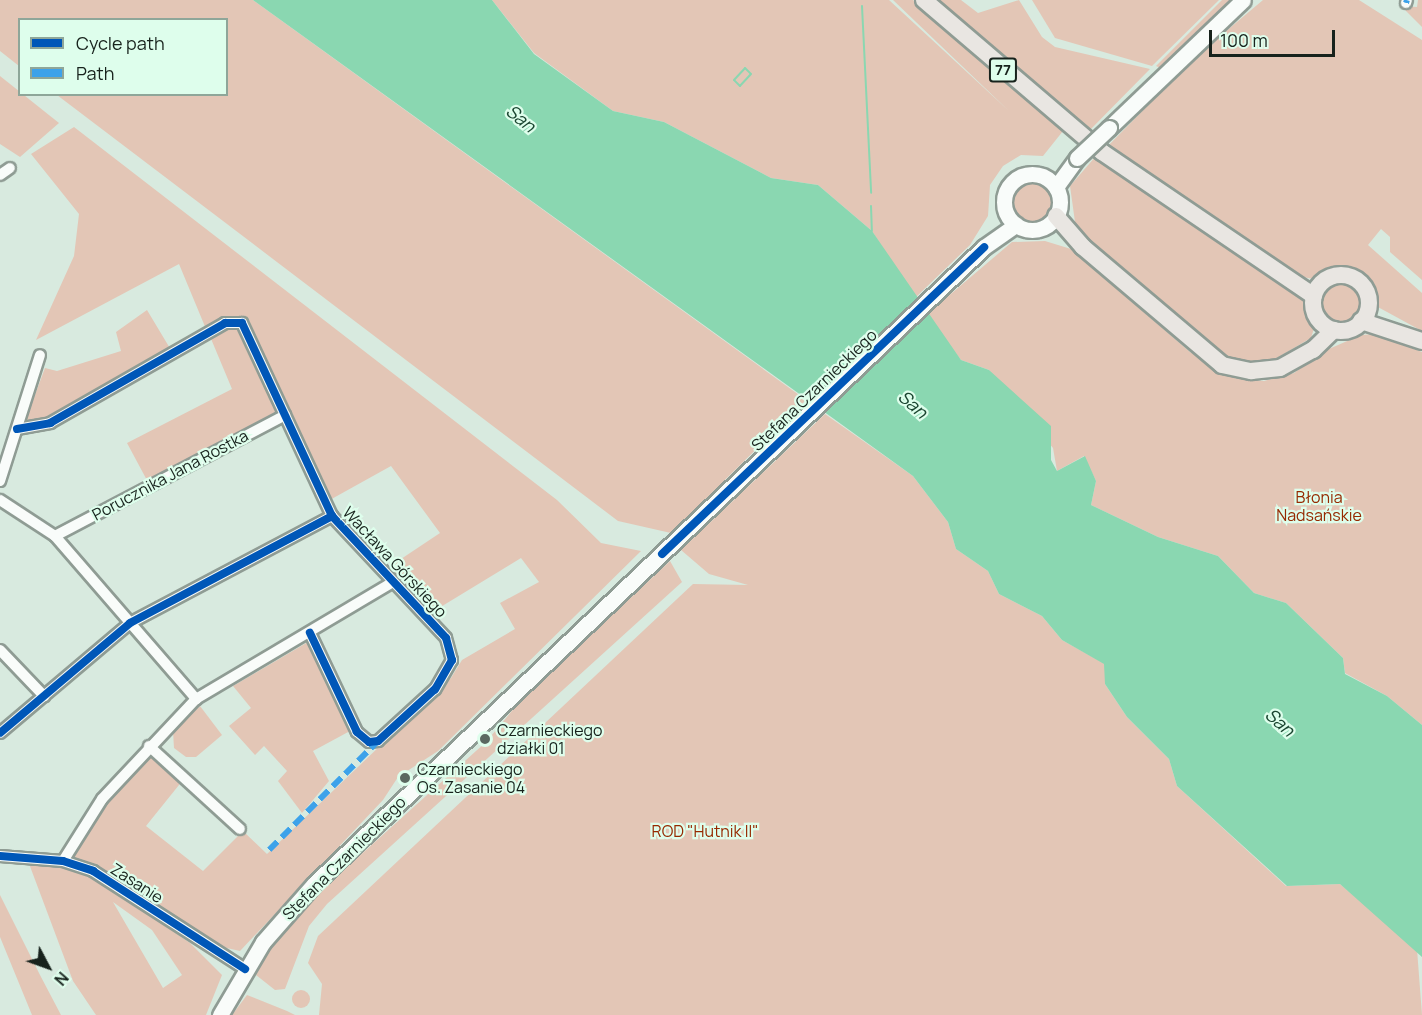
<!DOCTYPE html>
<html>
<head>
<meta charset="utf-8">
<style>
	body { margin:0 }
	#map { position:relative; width:1422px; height:1015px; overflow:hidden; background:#d8eadf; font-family:Manrope,sans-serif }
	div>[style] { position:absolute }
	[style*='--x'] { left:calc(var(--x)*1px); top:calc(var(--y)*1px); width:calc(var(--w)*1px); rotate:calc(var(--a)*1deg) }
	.green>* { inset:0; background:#e3c6b6 }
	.round { border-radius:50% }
	.water>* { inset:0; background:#8ad7b1 }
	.stream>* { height:2px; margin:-1px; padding:0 1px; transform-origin:1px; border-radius:1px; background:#8ad7b1 }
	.roads { filter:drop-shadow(2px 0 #8f9c94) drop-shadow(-2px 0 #8f9c94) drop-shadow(0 2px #8f9c94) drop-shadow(0 -2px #8f9c94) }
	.street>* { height:10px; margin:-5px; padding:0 5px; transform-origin:5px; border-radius:5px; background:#f9fcfa }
	.secondary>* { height:15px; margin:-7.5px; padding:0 7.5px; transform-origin:7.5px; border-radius:7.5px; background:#f9fcfa }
	.secondary>.ring { margin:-7.5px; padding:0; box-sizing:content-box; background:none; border:15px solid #f9fcfa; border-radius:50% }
	.primary>* { height:16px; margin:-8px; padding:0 8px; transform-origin:8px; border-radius:8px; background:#e9e6e2 }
	.primary>.ring { margin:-8px; padding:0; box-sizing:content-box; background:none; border:16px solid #e9e6e2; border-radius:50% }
	.bridges { filter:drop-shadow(2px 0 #8f9c94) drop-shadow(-2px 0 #8f9c94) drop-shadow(0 2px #8f9c94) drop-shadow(0 -2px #8f9c94) }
	.secondary-bridge>* { height:15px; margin:-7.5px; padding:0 7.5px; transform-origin:7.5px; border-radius:7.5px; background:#f9fcfa }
	.quiet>* { height:6px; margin-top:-3px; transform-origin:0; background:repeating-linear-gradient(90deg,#3da2ea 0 12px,transparent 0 18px) }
	.cycleway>* { height:8px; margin:-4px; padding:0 4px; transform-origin:4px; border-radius:4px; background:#0057b8 }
	.dots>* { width:16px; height:16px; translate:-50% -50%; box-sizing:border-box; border:3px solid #defeec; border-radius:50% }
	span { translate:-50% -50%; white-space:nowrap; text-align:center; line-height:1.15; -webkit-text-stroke:4.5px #defeec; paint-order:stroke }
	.shield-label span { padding:2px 4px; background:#defeec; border:2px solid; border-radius:4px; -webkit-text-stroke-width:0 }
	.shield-label { font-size:15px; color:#17221c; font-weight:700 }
	.street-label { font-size:16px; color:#17221c }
	.park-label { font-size:16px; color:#962900 }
	.poi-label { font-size:16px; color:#17221c }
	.left { translate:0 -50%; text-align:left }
	.water-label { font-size:18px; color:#1b4631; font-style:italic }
	.legend { position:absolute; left:18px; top:18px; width:210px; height:78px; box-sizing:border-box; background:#defeec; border:2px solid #8ea699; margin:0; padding:8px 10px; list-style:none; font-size:18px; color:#17221c }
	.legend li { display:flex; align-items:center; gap:12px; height:30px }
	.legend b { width:30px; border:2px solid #8ea699 }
	.north { position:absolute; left:18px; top:937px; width:60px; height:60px; -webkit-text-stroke:4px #defeec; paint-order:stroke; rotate:131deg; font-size:16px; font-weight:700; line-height:24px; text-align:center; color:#17221c }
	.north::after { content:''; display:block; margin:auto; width:21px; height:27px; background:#17221c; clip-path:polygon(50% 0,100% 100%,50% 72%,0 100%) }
	.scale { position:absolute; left:1209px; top:30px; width:126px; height:27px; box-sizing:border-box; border:3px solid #17221c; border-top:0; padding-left:8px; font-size:18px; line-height:21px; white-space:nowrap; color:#17221c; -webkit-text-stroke:4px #defeec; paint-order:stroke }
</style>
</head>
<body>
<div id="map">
	<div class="green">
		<div style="clip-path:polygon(0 0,253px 0,806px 400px,671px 533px,618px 521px,57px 95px,226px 94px,226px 20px,20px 20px,19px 66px,0 51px)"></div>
		<div style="clip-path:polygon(492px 0,889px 0,1009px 111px,893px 0,913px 0,1063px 131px,1043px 156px,1021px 155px,1003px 166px,990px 185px,988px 216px,970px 245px,915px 298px,872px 231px,818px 185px,771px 178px,664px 122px,613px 111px,534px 53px)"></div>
		<div style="clip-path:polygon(937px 0,961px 0,978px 13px,1019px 0,1042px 37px,1055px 47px,1150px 69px,1089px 131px)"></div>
		<div style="clip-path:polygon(1032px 0,1219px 0,1152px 66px,1055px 38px)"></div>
		<div style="clip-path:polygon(1222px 0,1236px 0,1163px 69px,1156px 66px)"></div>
		<div style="clip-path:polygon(1263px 0,1359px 0,1422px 40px,1422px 280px,1390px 252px,1390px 237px,1381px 229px,1368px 245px,1422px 293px,1422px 331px,1376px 306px,1374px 285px,1361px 271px,1348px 270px,1323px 281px,1298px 276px,1102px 152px,1164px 89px,1150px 98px,1161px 86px)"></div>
		<div style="clip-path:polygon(1418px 0,1422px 0,1422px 27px,1401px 6px,1417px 7px)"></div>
		<div style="clip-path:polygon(0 76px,59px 123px,20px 157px,0 144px)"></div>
		<div style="clip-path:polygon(74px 127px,557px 500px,601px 543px,641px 551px,438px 751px,398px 777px,383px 800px,240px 951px,218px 946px,70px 855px,113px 794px,151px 754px,183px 780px,146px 826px,203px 871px,243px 831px,267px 854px,451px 678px,462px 660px,515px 629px,500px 603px,539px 582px,521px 558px,434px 611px,389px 567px,440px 533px,391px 466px,328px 501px,251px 327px,236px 318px,206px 329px,179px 264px,36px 340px,74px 256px,79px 214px,31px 154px)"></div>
		<div style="clip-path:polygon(1096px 156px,1307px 296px,1315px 325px,1311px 338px,1270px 362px,1237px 361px,1219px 353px,1070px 226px,1075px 222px,1070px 186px)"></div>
		<div class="round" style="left:1012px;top:182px;width:40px;height:40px"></div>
		<div style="clip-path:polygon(1045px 241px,1071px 249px,1190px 352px,1234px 378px,1264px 381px,1294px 373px,1322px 352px,1361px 335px,1375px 334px,1422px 352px,1422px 725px,1387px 696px,1345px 673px,1343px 658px,1286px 603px,1254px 593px,1218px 556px,1158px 537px,1091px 505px,1096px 481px,1084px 456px,1057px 471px,1053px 448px,989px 370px,961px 360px,929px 319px,926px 315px,1012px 242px)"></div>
		<div class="round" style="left:1321px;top:283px;width:40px;height:40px"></div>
		<div style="clip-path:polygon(147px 310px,171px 350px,61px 416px,32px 425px,26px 419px,45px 368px,57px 371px,121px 351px,116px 332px)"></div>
		<div style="clip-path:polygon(228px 326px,244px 328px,281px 414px,149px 484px,127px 443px,232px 389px,209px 334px)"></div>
		<div style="clip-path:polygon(825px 414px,913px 476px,948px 522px,956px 549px,988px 571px,999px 594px,1042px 616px,1062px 640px,1105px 664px,1105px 684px,1127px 717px,1169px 759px,1177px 786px,1286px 886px,1340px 884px,1417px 949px,1422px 1015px,319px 1015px,322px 984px,308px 963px,318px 936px,693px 584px,748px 585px,709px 574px,681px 550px)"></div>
		<div style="clip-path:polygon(670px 561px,682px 582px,327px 904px,309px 926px,285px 989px,275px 990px,256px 975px,269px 949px,306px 904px,486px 742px,521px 700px)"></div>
		<div style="clip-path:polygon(308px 642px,350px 731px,313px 751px,329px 781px,302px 813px,278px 781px,287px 771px,264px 746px,255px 755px,229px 726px,251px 708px,233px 686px)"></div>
		<div style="clip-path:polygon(200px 706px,222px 735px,196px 757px,186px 757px,174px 748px,173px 731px)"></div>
		<div style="clip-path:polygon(evenodd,28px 861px,75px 869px,96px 878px,190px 943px,222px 975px,206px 1015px,96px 1015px,73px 981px,28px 861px,113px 902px,152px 930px,182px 975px,163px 988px,113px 902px)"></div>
		<div style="clip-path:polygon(0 895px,40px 975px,61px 1015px,32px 1015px,0 937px)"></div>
		<div class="round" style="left:292px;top:990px;width:18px;height:18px"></div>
		<div style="clip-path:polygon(247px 995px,287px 1011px,295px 1015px,232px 1015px)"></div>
	</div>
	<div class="water">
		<div style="clip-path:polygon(253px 0,492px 0,534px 54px,613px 111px,664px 122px,771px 178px,818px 185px,872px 231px,961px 360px,989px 370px,1051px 426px,1051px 460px,1057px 471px,1085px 456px,1096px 481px,1091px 505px,1158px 537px,1218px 556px,1254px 593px,1286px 603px,1343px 658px,1345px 674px,1387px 696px,1422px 725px,1422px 957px,1340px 884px,1287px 886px,1177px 786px,1169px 759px,1127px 717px,1105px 684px,1104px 664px,1062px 640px,1042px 616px,999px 594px,988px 571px,956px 549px,948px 522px,913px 476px)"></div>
	</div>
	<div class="stream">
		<div style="--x:862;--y:6;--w:187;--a:87.2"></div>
		<div style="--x:745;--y:68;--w:8;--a:45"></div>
		<div style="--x:751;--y:74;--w:16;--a:133"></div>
		<div style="--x:740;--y:86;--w:8;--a:-135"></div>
		<div style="--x:734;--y:80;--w:16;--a:-47"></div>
		<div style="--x:871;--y:206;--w:25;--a:88"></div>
	</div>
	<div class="roads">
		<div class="street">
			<div style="--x:1406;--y:3;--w:3;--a:-72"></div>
			<div style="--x:0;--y:175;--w:12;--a:-35"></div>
			<div style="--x:17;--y:429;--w:34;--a:-10"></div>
			<div style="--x:50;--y:423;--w:202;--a:-29.7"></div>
			<div style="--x:225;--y:323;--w:17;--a:0"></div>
			<div style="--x:242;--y:323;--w:213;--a:65"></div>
			<div style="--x:332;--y:516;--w:167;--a:46.9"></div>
			<div style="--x:446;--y:638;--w:23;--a:75"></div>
			<div style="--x:452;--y:660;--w:34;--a:120"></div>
			<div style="--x:435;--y:689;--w:77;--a:137.6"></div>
			<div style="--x:378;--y:741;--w:9;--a:174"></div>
			<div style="--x:369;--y:742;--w:16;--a:-140"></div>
			<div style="--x:357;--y:732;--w:110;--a:-115.4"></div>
			<div style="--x:0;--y:481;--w:132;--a:-72.4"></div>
			<div style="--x:0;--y:500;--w:66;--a:33.2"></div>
			<div style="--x:55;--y:536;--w:216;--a:49.1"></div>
			<div style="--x:55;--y:536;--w:260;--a:-27.7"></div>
			<div style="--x:0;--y:650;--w:64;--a:46.3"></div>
			<div style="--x:0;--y:733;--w:170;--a:-40.2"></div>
			<div style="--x:130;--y:623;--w:229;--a:-27.9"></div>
			<div style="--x:149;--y:746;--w:123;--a:42.4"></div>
			<div style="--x:0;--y:856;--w:63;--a:4.5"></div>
			<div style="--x:63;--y:861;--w:32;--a:18"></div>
			<div style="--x:93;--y:871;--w:181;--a:32.8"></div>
			<div style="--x:63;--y:861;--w:73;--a:-57.8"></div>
			<div style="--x:102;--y:799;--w:137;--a:-46.8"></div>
			<div style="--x:196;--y:699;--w:229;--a:-30.7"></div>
		</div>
		<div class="secondary">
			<div style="--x:1109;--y:128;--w:185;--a:-43.7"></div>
			<div class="ring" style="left:1004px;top:174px;width:41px;height:41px"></div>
			<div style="--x:1056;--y:187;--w:36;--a:-54"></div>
			<div style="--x:220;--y:1015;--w:85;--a:-59.5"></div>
			<div style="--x:263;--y:942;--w:77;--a:-48.7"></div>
			<div style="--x:314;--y:884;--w:924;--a:-43.55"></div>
			<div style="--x:984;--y:247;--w:39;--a:-35"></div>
		</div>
		<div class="primary">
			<div style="--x:924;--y:0;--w:234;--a:40.5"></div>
			<div style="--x:1102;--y:152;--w:256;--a:34.2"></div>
			<div style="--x:1056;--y:216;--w:41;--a:48.9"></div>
			<div style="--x:1083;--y:247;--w:182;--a:40.3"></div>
			<div style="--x:1222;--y:365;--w:30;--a:12"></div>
			<div style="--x:1251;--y:371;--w:29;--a:-6"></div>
			<div style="--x:1280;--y:368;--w:38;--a:-29"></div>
			<div style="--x:1313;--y:350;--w:29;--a:-44"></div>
			<div class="ring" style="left:1313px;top:275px;width:40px;height:40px"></div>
			<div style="--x:1361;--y:321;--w:64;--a:18.2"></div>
		</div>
	</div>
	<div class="bridges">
		<div class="secondary-bridge">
			<div style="--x:1077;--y:158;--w:44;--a:-43.2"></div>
		</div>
	</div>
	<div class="quiet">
		<div style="--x:1406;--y:3;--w:3;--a:-72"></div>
		<div style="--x:269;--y:850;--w:154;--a:-45"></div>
	</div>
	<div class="cycleway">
		<div style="--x:17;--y:429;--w:34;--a:-10"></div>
		<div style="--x:50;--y:423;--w:202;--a:-29.7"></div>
		<div style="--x:225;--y:323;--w:17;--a:0"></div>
		<div style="--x:242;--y:323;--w:213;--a:65"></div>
		<div style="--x:332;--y:516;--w:167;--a:46.9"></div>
		<div style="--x:446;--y:638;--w:23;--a:75"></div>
		<div style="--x:452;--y:660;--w:34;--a:120"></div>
		<div style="--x:435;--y:689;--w:77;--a:137.6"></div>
		<div style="--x:378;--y:741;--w:9;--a:174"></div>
		<div style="--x:369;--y:742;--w:16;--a:-140"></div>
		<div style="--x:357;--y:732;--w:110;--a:-115.4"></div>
		<div style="--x:662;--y:554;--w:445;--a:-43.6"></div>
		<div style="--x:0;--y:733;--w:170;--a:-40.2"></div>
		<div style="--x:130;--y:623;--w:229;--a:-27.9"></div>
		<div style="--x:0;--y:856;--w:63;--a:4.5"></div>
		<div style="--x:63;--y:861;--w:32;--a:18"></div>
		<div style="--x:93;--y:871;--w:181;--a:32.8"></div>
	</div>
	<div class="dots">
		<div style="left:485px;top:739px;background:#5b6860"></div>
		<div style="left:405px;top:778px;background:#5b6860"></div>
	</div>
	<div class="shield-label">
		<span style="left:1003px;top:70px">77</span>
	</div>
	<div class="street-label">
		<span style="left:814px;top:390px;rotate:-44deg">Stefana Czarnieckiego</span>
		<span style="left:170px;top:475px;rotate:-28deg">Porucznika Jana Rostka</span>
		<span style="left:395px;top:562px;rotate:47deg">Wacława Górskiego</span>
		<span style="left:344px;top:858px;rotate:-45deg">Stefana Czarnieckiego</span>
		<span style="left:137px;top:883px;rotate:33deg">Zasanie</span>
	</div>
	<div class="park-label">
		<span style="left:1319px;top:506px">Błonia<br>Nadsańskie</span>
		<span style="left:705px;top:831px">ROD "Hutnik II"</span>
	</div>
	<div class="poi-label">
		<span class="left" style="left:497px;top:739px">Czarnieckiego<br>działki 01</span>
		<span class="left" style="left:417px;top:778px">Czarnieckiego<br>Os. Zasanie 04</span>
	</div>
	<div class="water-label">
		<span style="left:521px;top:118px;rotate:39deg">San</span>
		<span style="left:913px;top:404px;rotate:41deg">San</span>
		<span style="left:1280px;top:722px;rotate:41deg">San</span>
	</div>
	<ul class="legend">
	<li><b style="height:8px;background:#0057b8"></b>Cycle path</li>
	<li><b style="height:8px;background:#3da2ea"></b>Path</li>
	</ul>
	<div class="north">N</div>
	<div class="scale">100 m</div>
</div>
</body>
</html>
